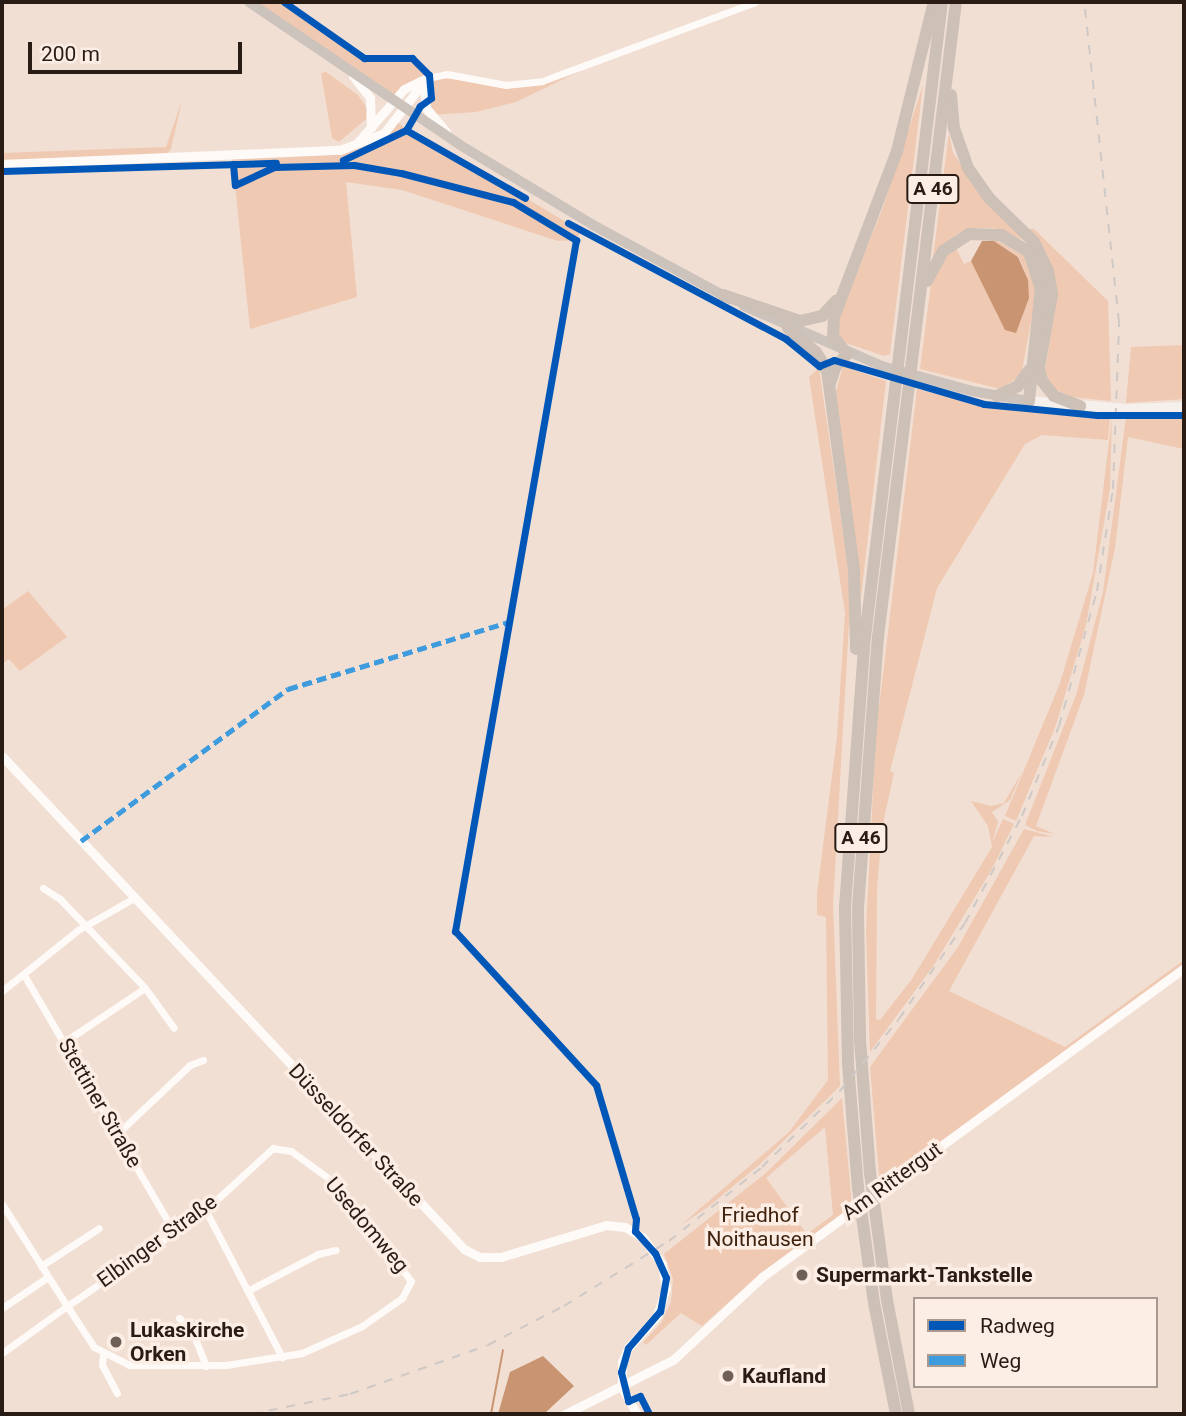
<!DOCTYPE html>
<html>
<head>
<meta charset="utf-8">
<style>
	body { margin:0 }
	#map { position:relative; width:1186px; height:1416px; overflow:hidden; background:#f2dfd3; font-family:Roboto,sans-serif }
	div>[style] { position:absolute }
	[style*='--x'] { left:calc(var(--x)*1px); top:calc(var(--y)*1px); width:calc(var(--w)*1px); rotate:calc(var(--a)*1deg) }
	.green>* { inset:0; background:#efc9b2 }
	.water>* { inset:0; background:#c99471 }
	.stream>* { height:2px; margin:-1px; padding:0 1px; transform-origin:1px; border-radius:1px; background:#c99471 }
	.minor>* { height:7px; margin:-3.5px; padding:0 3.5px; transform-origin:3.5px; border-radius:3.5px; background:#fdfaf8 }
	.tertiary>* { height:9px; margin:-4.5px; padding:0 4.5px; transform-origin:4.5px; border-radius:4.5px; background:#fdfaf8 }
	.secondary>* { height:10px; margin:-5px; padding:0 5px; transform-origin:5px; border-radius:5px; background:#f5f0ec }
	.primary>* { height:10px; margin:-5px; padding:0 5px; transform-origin:5px; border-radius:5px; background:#cdc3bd }
	.motorway>* { height:12px; margin:-6px; padding:0 6px; transform-origin:6px; border-radius:6px; background:#ccc0b7 }
	.rail>* { height:2px; margin-top:-1px; transform-origin:0; background:repeating-linear-gradient(90deg,#cec9c6 0 9px,transparent 0 18px) }
	.quiet>* { height:5px; margin-top:-2.5px; transform-origin:0; background:repeating-linear-gradient(90deg,#3d9bde 0 10px,transparent 0 15px) }
	.cycleway>* { height:7px; margin:-3.5px; padding:0 3.5px; transform-origin:3.5px; border-radius:3.5px; background:#0057b8 }
	.dots>* { width:19px; height:19px; translate:-50% -50%; box-sizing:border-box; border:4px solid #fceee5; border-radius:50% }
	span { translate:-50% -50%; white-space:nowrap; text-align:center; line-height:1.15; -webkit-text-stroke:7px #fceee5; paint-order:stroke }
	.shield-label span { padding:2px 5px; background:#fceee5; border:2px solid; border-radius:5px; -webkit-text-stroke-width:0 }
	.shield-label { font-size:19px; color:#291c14; font-weight:700 }
	.street-label { font-size:21px; color:#291c14 }
	.park-label { font-size:21px; color:#3f230f }
	.poi-label { font-size:21px; color:#291c14; font-weight:700 }
	.left { translate:0 -50%; text-align:left }
	.frame { position:absolute; inset:0; border:4px solid #291c14; pointer-events:none }
	.legend { position:absolute; left:913px; top:1297px; width:245px; height:91px; box-sizing:border-box; background:#fceee5; border:2px solid #a89a91; margin:0; padding:9px 12px; list-style:none; font-size:21px; color:#291c14 }
	.legend li { display:flex; align-items:center; gap:14px; height:35px }
	.legend b { width:35px; border:2px solid #a89a91 }
	.scale { position:absolute; left:28px; top:42px; width:214px; height:32px; box-sizing:border-box; border:4px solid #291c14; border-top:0; padding-left:9px; font-size:21px; line-height:24px; white-space:nowrap; color:#291c14; -webkit-text-stroke:5px #fceee5; paint-order:stroke }
</style>
</head>
<body>
<div id="map">
	<div class="green">
		<div style="clip-path:polygon(249px 2px,284px 2px,364px 58px,414px 59px,430px 77px,519px 85px,611px 56px,516px 102px,476px 112px,430px 115px,421px 79px,394px 102px)"></div>
		<div style="clip-path:polygon(326px 72px,358px 95px,368px 110px,366px 119px,339px 142px,332px 138px,321px 73px)"></div>
		<div style="clip-path:polygon(923px 85px,890px 354px,884px 356px,840px 341px,835px 328px,882px 210px)"></div>
		<div style="clip-path:polygon(182px 100px,171px 149px,166px 155px,2px 160px,2px 153px,166px 147px)"></div>
		<div style="clip-path:polygon(396px 120px,416px 140px,436px 144px,581px 231px,576px 240px,558px 241px,402px 190px,346px 182px,357px 297px,250px 329px,232px 156px,360px 145px)"></div>
		<div style="clip-path:polygon(949px 133px,953px 153px,989px 206px,1028px 242px,994px 228px,976px 228px,957px 234px,933px 257px)"></div>
		<div style="clip-path:polygon(1028px 229px,1034px 229px,1108px 301px,1111px 401px,1071px 397px,1049px 386px,1045px 372px,1054px 315px,1053px 272px,1047px 255px)"></div>
		<div style="clip-path:polygon(974px 239px,995px 239px,1023px 255px,1031px 265px,1037px 290px,1021px 376px,1000px 389px,920px 369px,931px 284px,946px 255px,956px 248px,964px 264px,971px 261px,994px 300px,998px 318px,1028px 280px,1019px 257px,994px 241px)"></div>
		<div style="clip-path:polygon(1184px 345px,1184px 399px,1126px 403px,1131px 347px)"></div>
		<div style="clip-path:polygon(843px 366px,886px 381px,861px 597px,834px 398px)"></div>
		<div style="clip-path:polygon(819px 368px,851px 588px,833px 905px,840px 1086px,759px 1165px,708px 1207px,681px 1225px,789px 1132px,828px 1080px,826px 917px,817px 915px,817px 893px,837px 737px,845px 613px,809px 377px)"></div>
		<div style="clip-path:polygon(917px 389px,985px 406px,1110px 417px,1108px 440px,1042px 435px,1025px 444px,937px 588px,890px 771px,894px 773px,882px 828px,877px 890px,876px 1019px,880px 1020px,912px 979px,992px 847px,988px 826px,971px 801px,991px 806px,1004px 803px,1022px 772px,1010px 800px,992px 812px,998px 822px,992px 843px,1003px 819px,1014px 824px,992px 869px,934px 965px,870px 1052px,866px 930px,876px 733px)"></div>
		<div style="clip-path:polygon(1184px 416px,1184px 449px,1128px 437px,1115px 548px,1084px 695px,1036px 826px,1055px 834px,1037px 831px,1025px 825px,1076px 695px,1103px 592px,1126px 417px)"></div>
		<div style="clip-path:polygon(1112px 417px,1110px 489px,1086px 625px,1056px 725px,1016px 821px,1005px 816px,1060px 683px,1093px 573px)"></div>
		<div style="clip-path:polygon(28px 591px,67px 637px,20px 671px,9px 659px,2px 664px,2px 610px)"></div>
		<div style="clip-path:polygon(1024px 829px,1054px 837px,1034px 836px,949px 991px,1065px 1047px,1184px 960px,1184px 964px,880px 1186px,870px 1067px,958px 947px)"></div>
		<div style="clip-path:polygon(evenodd,842px 1098px,852px 1206px,759px 1275px,702px 1326px,681px 1313px,646px 1345px,643px 1342px,661px 1323px,671px 1302px,673px 1279px,664px 1254px,766px 1173px,842px 1098px,825px 1127px,833px 1215px,807px 1234px,766px 1178px,825px 1127px)"></div>
	</div>
	<div class="water">
		<div style="clip-path:polygon(982px 241px,994px 241px,1018px 257px,1028px 280px,1029px 298px,1016px 333px,1005px 330px,971px 261px)"></div>
		<div style="clip-path:polygon(543px 1356px,574px 1386px,544px 1414px,498px 1414px,510px 1372px)"></div>
	</div>
	<div class="stream">
		<div style="--x:491;--y:1414;--w:65;--a:-79.4"></div>
	</div>
	<div class="minor">
		<div style="--x:427;--y:78;--w:20;--a:-11"></div>
		<div style="--x:447;--y:74;--w:60;--a:10.6"></div>
		<div style="--x:506;--y:85;--w:36;--a:-6"></div>
		<div style="--x:542;--y:81;--w:227;--a:-20.3"></div>
		<div style="--x:43;--y:888;--w:20;--a:33"></div>
		<div style="--x:60;--y:899;--w:123;--a:46.3"></div>
		<div style="--x:145;--y:988;--w:49;--a:54.1"></div>
		<div style="--x:24;--y:975;--w:298;--a:59.7"></div>
		<div style="--x:2;--y:991;--w:97;--a:-38.8"></div>
		<div style="--x:78;--y:930;--w:64;--a:-29.7"></div>
		<div style="--x:64;--y:1042;--w:97;--a:-33.7"></div>
		<div style="--x:118;--y:1133;--w:99;--a:-43.4"></div>
		<div style="--x:190;--y:1065;--w:14;--a:-21"></div>
		<div style="--x:2;--y:1204;--w:121;--a:57.5"></div>
		<div style="--x:67;--y:1306;--w:49;--a:56.6"></div>
		<div style="--x:94;--y:1347;--w:39;--a:27"></div>
		<div style="--x:129;--y:1365;--w:97;--a:0"></div>
		<div style="--x:226;--y:1365;--w:77;--a:-9"></div>
		<div style="--x:302;--y:1353;--w:66;--a:-24.2"></div>
		<div style="--x:362;--y:1326;--w:49;--a:-35"></div>
		<div style="--x:402;--y:1298;--w:19;--a:-62"></div>
		<div style="--x:411;--y:1281;--w:124;--a:-127.8"></div>
		<div style="--x:335;--y:1183;--w:54;--a:-144"></div>
		<div style="--x:291;--y:1151;--w:18;--a:-171"></div>
		<div style="--x:273;--y:1148;--w:96;--a:137.5"></div>
		<div style="--x:202;--y:1213;--w:164;--a:145.4"></div>
		<div style="--x:67;--y:1306;--w:80;--a:144.1"></div>
		<div style="--x:206;--y:1211;--w:165;--a:62.5"></div>
		<div style="--x:41;--y:1266;--w:69;--a:-33.2"></div>
		<div style="--x:249;--y:1290;--w:78;--a:-27.6"></div>
		<div style="--x:318;--y:1254;--w:18;--a:-13"></div>
		<div style="--x:2;--y:1308;--w:55;--a:-34"></div>
		<div style="--x:179;--y:1318;--w:16;--a:40"></div>
		<div style="--x:191;--y:1328;--w:41;--a:68.5"></div>
		<div style="--x:103;--y:1355;--w:10;--a:96"></div>
		<div style="--x:102;--y:1365;--w:32;--a:62"></div>
	</div>
	<div class="tertiary">
		<div style="--x:353;--y:76;--w:28;--a:52"></div>
		<div style="--x:370;--y:98;--w:30;--a:88"></div>
		<div style="--x:424;--y:84;--w:24;--a:85"></div>
		<div style="--x:426;--y:108;--w:31;--a:50"></div>
		<div style="--x:358;--y:142;--w:70;--a:-49"></div>
		<div style="--x:404;--y:89;--w:25;--a:-26"></div>
		<div style="--x:2;--y:164;--w:338;--a:-2.4"></div>
		<div style="--x:340;--y:150;--w:47;--a:-21.1"></div>
		<div style="--x:384;--y:133;--w:70;--a:-52"></div>
		<div style="--x:2;--y:756;--w:676;--a:46.86"></div>
		<div style="--x:464;--y:1249;--w:18;--a:27"></div>
		<div style="--x:480;--y:1257;--w:21;--a:0"></div>
		<div style="--x:501;--y:1257;--w:110;--a:-16.9"></div>
		<div style="--x:606;--y:1225;--w:19;--a:6"></div>
		<div style="--x:625;--y:1227;--w:21;--a:31"></div>
		<div style="--x:643;--y:1238;--w:32;--a:54"></div>
		<div style="--x:662;--y:1264;--w:24;--a:81"></div>
		<div style="--x:666;--y:1288;--w:29;--a:108"></div>
		<div style="--x:657;--y:1316;--w:43;--a:132.2"></div>
		<div style="--x:628;--y:1348;--w:15;--a:113"></div>
		<div style="--x:622;--y:1362;--w:26;--a:90"></div>
		<div style="--x:622;--y:1388;--w:30;--a:60"></div>
		<div style="--x:565;--y:1414;--w:121;--a:-26.6"></div>
		<div style="--x:673;--y:1360;--w:122;--a:-43"></div>
		<div style="--x:762;--y:1277;--w:523;--a:-36.21"></div>
	</div>
	<div class="secondary">
		<div style="--x:1029;--y:401;--w:99;--a:4.6"></div>
		<div style="--x:1128;--y:409;--w:56;--a:-2"></div>
	</div>
	<div class="primary">
		<div style="--x:249;--y:2;--w:255;--a:34.1"></div>
		<div style="--x:460;--y:145;--w:155;--a:31"></div>
		<div style="--x:593;--y:225;--w:156;--a:28.4"></div>
		<div style="--x:744;--y:306;--w:150;--a:23.5"></div>
		<div style="--x:882;--y:366;--w:93;--a:15.5"></div>
		<div style="--x:972;--y:391;--w:58;--a:10"></div>
	</div>
	<div class="motorway">
		<div style="--x:951;--y:95;--w:33;--a:85"></div>
		<div style="--x:954;--y:128;--w:42;--a:70.7"></div>
		<div style="--x:968;--y:168;--w:35;--a:55"></div>
		<div style="--x:988;--y:197;--w:64;--a:44.4"></div>
		<div style="--x:1034;--y:242;--w:32;--a:64"></div>
		<div style="--x:1048;--y:271;--w:23;--a:80"></div>
		<div style="--x:1052;--y:294;--w:75;--a:100"></div>
		<div style="--x:1039;--y:368;--w:13;--a:77"></div>
		<div style="--x:1042;--y:381;--w:19;--a:51"></div>
		<div style="--x:1054;--y:396;--w:28;--a:21"></div>
		<div style="--x:927;--y:281;--w:34;--a:-62"></div>
		<div style="--x:943;--y:251;--w:31;--a:-33"></div>
		<div style="--x:969;--y:234;--w:32;--a:2"></div>
		<div style="--x:1001;--y:235;--w:33;--a:31"></div>
		<div style="--x:1029;--y:252;--w:38;--a:72"></div>
		<div style="--x:1041;--y:288;--w:114;--a:96.1"></div>
		<div style="--x:723;--y:295;--w:81;--a:18.7"></div>
		<div style="--x:800;--y:321;--w:23;--a:-13"></div>
		<div style="--x:822;--y:316;--w:21;--a:-47"></div>
		<div style="--x:788;--y:328;--w:37;--a:41"></div>
		<div style="--x:816;--y:352;--w:21;--a:59"></div>
		<div style="--x:827;--y:370;--w:203;--a:82.3"></div>
		<div style="--x:854;--y:571;--w:78;--a:88.5"></div>
		<div style="--x:830;--y:383;--w:18;--a:-71"></div>
		<div style="--x:836;--y:366;--w:16;--a:-47"></div>
		<div style="--x:847;--y:354;--w:23;--a:-128"></div>
		<div style="--x:833;--y:336;--w:19;--a:-87"></div>
		<div style="--x:834;--y:317;--w:178;--a:-69.2"></div>
		<div style="--x:897;--y:151;--w:154;--a:-76.1"></div>
		<div style="--x:997;--y:396;--w:23;--a:-25"></div>
		<div style="--x:1018;--y:386;--w:19;--a:-55"></div>
		<div style="--x:896;--y:1414;--w:113;--a:-101.2"></div>
		<div style="--x:874;--y:1303;--w:116;--a:-97.9"></div>
		<div style="--x:858;--y:1188;--w:125;--a:-94.6"></div>
		<div style="--x:848;--y:1063;--w:156;--a:-91.1"></div>
		<div style="--x:845;--y:907;--w:271;--a:-85.8"></div>
		<div style="--x:865;--y:637;--w:640;--a:-83.09"></div>
		<div style="--x:909;--y:1414;--w:116;--a:-100.9"></div>
		<div style="--x:887;--y:1300;--w:128;--a:-97.6"></div>
		<div style="--x:870;--y:1173;--w:134;--a:-94.3"></div>
		<div style="--x:860;--y:1039;--w:131;--a:-90.9"></div>
		<div style="--x:858;--y:908;--w:272;--a:-85.8"></div>
		<div style="--x:878;--y:637;--w:640;--a:-83"></div>
	</div>
	<div class="rail">
		<div style="--x:251;--y:1414;--w:101;--a:-11.4"></div>
		<div style="--x:350;--y:1394;--w:146;--a:-19.5"></div>
		<div style="--x:488;--y:1345;--w:85;--a:-27.2"></div>
		<div style="--x:564;--y:1306;--w:123;--a:-31.8"></div>
		<div style="--x:669;--y:1241;--w:119;--a:-38.5"></div>
		<div style="--x:762;--y:1167;--w:109;--a:-44.3"></div>
		<div style="--x:840;--y:1091;--w:93;--a:-50.7"></div>
		<div style="--x:899;--y:1019;--w:116;--a:-55.5"></div>
		<div style="--x:965;--y:923;--w:121;--a:-62"></div>
		<div style="--x:1022;--y:816;--w:97;--a:-67.7"></div>
		<div style="--x:1059;--y:726;--w:140;--a:-74.3"></div>
		<div style="--x:1097;--y:591;--w:103;--a:-81.1"></div>
		<div style="--x:1113;--y:489;--w:167;--a:-87.9"></div>
		<div style="--x:1119;--y:322;--w:322;--a:-96.2"></div>
	</div>
	<div class="quiet">
		<div style="--x:81;--y:841;--w:257;--a:-36.3"></div>
		<div style="--x:288;--y:689;--w:231;--a:-16.9"></div>
	</div>
	<div class="cycleway">
		<div style="--x:284;--y:2;--w:98;--a:35"></div>
		<div style="--x:364;--y:58;--w:48;--a:0"></div>
		<div style="--x:412;--y:58;--w:24;--a:45"></div>
		<div style="--x:429;--y:75;--w:23;--a:85"></div>
		<div style="--x:431;--y:98;--w:14;--a:144"></div>
		<div style="--x:420;--y:106;--w:28;--a:120"></div>
		<div style="--x:406;--y:130;--w:70;--a:154.5"></div>
		<div style="--x:406;--y:130;--w:137;--a:29.7"></div>
		<div style="--x:233;--y:164;--w:21;--a:85"></div>
		<div style="--x:235;--y:185;--w:43;--a:-24.8"></div>
		<div style="--x:274;--y:167;--w:80;--a:-1.4"></div>
		<div style="--x:354;--y:165;--w:48;--a:9.7"></div>
		<div style="--x:401;--y:173;--w:116;--a:14.5"></div>
		<div style="--x:513;--y:202;--w:74;--a:31.1"></div>
		<div style="--x:576;--y:240;--w:702;--a:99.93"></div>
		<div style="--x:455;--y:931;--w:209;--a:47.5"></div>
		<div style="--x:596;--y:1085;--w:140;--a:73.4"></div>
		<div style="--x:636;--y:1219;--w:12;--a:95"></div>
		<div style="--x:635;--y:1231;--w:30;--a:48"></div>
		<div style="--x:655;--y:1253;--w:27;--a:66"></div>
		<div style="--x:666;--y:1278;--w:34;--a:100"></div>
		<div style="--x:660;--y:1311;--w:49;--a:130.9"></div>
		<div style="--x:628;--y:1348;--w:25;--a:106"></div>
		<div style="--x:621;--y:1372;--w:30;--a:76"></div>
		<div style="--x:628;--y:1401;--w:13;--a:-23"></div>
		<div style="--x:640;--y:1396;--w:20;--a:63"></div>
		<div style="--x:2;--y:171;--w:274;--a:-1.7"></div>
		<div style="--x:568;--y:223;--w:247;--a:28"></div>
		<div style="--x:786;--y:339;--w:43;--a:39.3"></div>
		<div style="--x:819;--y:366;--w:16;--a:-22"></div>
		<div style="--x:834;--y:360;--w:156;--a:16.3"></div>
		<div style="--x:984;--y:404;--w:114;--a:5.6"></div>
		<div style="--x:1097;--y:415;--w:87;--a:0"></div>
	</div>
	<div class="dots">
		<div style="left:802px;top:1275px;background:#6f6057"></div>
		<div style="left:116px;top:1342px;background:#6f6057"></div>
		<div style="left:728px;top:1376px;background:#6f6057"></div>
	</div>
	<div class="shield-label">
		<span style="left:933px;top:189px">A 46</span>
		<span style="left:861px;top:838px">A 46</span>
	</div>
	<div class="street-label">
		<span style="left:100px;top:1103px;rotate:60deg">Stettiner Straße</span>
		<span style="left:356px;top:1135px;rotate:47deg">Düsseldorfer Straße</span>
		<span style="left:892px;top:1181px;rotate:-36deg">Am Rittergut</span>
		<span style="left:367px;top:1225px;rotate:50deg">Usedomweg</span>
		<span style="left:157px;top:1241px;rotate:-36deg">Elbinger Straße</span>
	</div>
	<div class="park-label">
		<span style="left:760px;top:1227px">Friedhof<br>Noithausen</span>
	</div>
	<div class="poi-label">
		<span class="left" style="left:816px;top:1275px">Supermarkt-Tankstelle</span>
		<span class="left" style="left:130px;top:1342px">Lukaskirche<br>Orken</span>
		<span class="left" style="left:742px;top:1376px">Kaufland</span>
	</div>
	<div class="frame"></div>
	<ul class="legend">
	<li><b style="height:9px;background:#0057b8"></b>Radweg</li>
	<li><b style="height:9px;background:#3d9bde"></b>Weg</li>
	</ul>
	<div class="scale">200 m</div>
</div>
</body>
</html>
